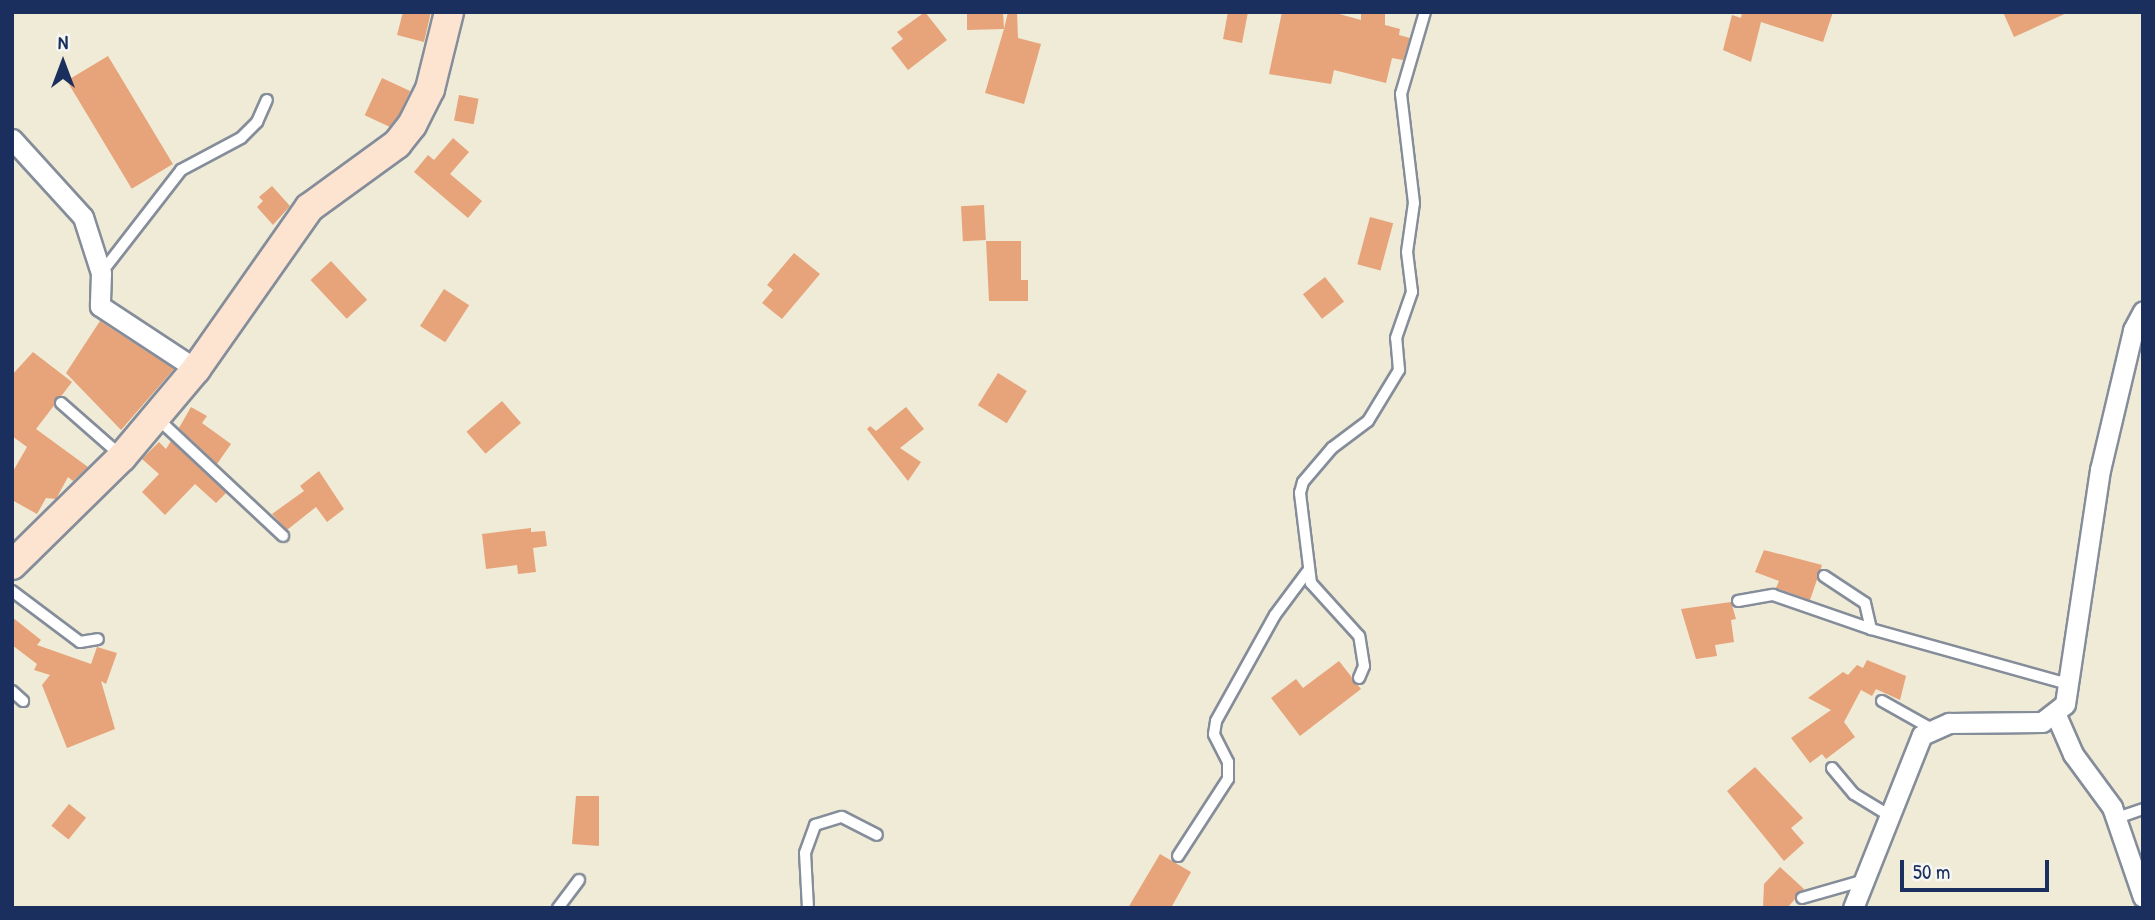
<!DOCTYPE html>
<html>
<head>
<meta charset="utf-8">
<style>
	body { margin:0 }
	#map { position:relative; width:2155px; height:920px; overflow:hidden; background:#efebd6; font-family:"Patrick Hand",sans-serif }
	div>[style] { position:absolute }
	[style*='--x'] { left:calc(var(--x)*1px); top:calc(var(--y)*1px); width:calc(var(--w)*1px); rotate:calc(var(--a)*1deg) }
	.building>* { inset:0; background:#e7a37a; transform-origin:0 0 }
	.roads { filter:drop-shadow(2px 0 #858d9a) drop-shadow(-2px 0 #858d9a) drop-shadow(0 2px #858d9a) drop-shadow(0 -2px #858d9a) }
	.lane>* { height:10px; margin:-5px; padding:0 5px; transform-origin:5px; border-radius:5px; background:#fff }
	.street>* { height:19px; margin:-9.5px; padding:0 9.5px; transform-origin:9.5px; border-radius:9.5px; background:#fff }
	.secondary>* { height:28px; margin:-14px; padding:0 14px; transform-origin:14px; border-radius:14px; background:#fde4d1 }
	span { translate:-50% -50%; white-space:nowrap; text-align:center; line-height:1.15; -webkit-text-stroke:7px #f6f6f2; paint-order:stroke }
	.frame { position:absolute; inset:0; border:14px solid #1b2f5e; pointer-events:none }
	.north { position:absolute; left:28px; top:28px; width:70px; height:70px; -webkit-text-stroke:5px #f6f6f2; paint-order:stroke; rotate:0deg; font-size:19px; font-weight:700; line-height:28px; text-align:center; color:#1b2f5e }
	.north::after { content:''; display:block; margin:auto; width:24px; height:32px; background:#1b2f5e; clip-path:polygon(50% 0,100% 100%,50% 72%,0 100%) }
	.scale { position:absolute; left:1900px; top:860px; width:149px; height:32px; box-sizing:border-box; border:4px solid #1b2f5e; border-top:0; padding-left:9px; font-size:21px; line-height:24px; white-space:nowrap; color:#1b2f5e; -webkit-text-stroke:5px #f6f6f2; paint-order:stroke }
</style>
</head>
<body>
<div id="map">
	<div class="building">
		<div style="clip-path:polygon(403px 12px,431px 12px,424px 42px,397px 35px)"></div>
		<div style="clip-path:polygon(925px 12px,947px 40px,908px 70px,891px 48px,903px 39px,897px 32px)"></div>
		<div style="clip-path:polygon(967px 12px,1003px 12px,1004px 29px,1008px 12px,1017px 12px,1018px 38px,1041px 44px,1024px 104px,985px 93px,1004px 29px,967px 30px)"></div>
		<div style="clip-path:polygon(1228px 12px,1248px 12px,1242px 43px,1223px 39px)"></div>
		<div style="clip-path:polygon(1282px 12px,1332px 12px,1361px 20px,1361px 12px,1385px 12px,1385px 25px,1400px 29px,1399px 35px,1410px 38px,1403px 60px,1392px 58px,1386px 83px,1334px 70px,1331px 84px,1269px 74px)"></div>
		<div style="clip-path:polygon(1742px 12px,1833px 12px,1823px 42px,1761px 22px,1751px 62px,1723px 50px,1732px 15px,1741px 18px)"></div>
		<div style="clip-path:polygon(2003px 12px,2069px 12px,2014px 37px)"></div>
		<div style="left:108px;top:56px;width:126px;height:48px;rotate:59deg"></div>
		<div style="left:382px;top:78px;width:31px;height:41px;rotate:25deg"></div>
		<div style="left:459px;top:95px;width:20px;height:26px;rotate:11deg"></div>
		<div style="clip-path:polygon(453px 138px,469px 152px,450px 174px,482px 201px,468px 218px,414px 172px,428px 155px,434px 160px)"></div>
		<div style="clip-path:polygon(272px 186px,290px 206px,273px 225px,257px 207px,263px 201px,259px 197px)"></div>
		<div style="left:984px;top:205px;width:35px;height:23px;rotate:87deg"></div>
		<div style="left:1370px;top:217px;width:24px;height:49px;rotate:15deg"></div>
		<div style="clip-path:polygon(986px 241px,1021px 241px,1021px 280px,1028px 280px,1028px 301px,989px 301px)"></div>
		<div style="clip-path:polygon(794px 253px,820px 274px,782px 319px,762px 303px,773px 290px,767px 285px)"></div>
		<div style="left:331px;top:261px;width:53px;height:28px;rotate:47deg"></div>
		<div style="left:1325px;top:277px;width:31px;height:28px;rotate:52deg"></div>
		<div style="left:444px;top:289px;width:30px;height:44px;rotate:33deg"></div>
		<div style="clip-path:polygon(100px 321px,174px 369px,121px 430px,66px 373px)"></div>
		<div style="clip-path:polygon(33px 352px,72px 382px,36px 429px,88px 467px,73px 481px,68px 477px,56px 499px,46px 498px,37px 514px,12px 500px,12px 473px,27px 447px,12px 436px,12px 375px)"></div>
		<div style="left:998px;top:373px;width:34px;height:38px;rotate:32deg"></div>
		<div style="left:502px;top:401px;width:29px;height:47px;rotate:49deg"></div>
		<div style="clip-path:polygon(191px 407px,207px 416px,202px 423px,231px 444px,217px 464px,179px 428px)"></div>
		<div style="clip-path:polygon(906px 407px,924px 429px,900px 448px,921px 462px,908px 481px,867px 429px,870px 426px,876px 431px)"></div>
		<div style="clip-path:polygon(171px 441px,226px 493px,216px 503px,195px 484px,165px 515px,142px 492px,159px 474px,142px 459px,159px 442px,166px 449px)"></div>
		<div style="clip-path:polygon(319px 471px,344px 509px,327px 522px,316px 507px,287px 530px,272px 514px,304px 491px,300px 486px)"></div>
		<div style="clip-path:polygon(531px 528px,531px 532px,545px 531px,547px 546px,533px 548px,536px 572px,518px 574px,517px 565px,486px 569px,482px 534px)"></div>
		<div style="clip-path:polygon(1764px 550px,1822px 565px,1810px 600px,1776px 588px,1779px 581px,1755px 572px)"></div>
		<div style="clip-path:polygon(1731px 602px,1736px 619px,1731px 620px,1734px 642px,1715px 645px,1717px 656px,1696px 659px,1681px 609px)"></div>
		<div style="clip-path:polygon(12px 617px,41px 640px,37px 645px,91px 664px,97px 647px,117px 653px,106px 684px,101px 681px,115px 729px,67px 748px,42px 685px,50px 675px,34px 670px,37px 664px,12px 645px)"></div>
		<div style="clip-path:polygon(1867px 660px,1906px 676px,1900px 700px,1876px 689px,1872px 696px,1861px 690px,1844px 722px,1855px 737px,1826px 759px,1822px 754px,1810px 763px,1791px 738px,1831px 710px,1808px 698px,1843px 672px,1848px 675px,1857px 665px,1863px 668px)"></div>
		<div style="clip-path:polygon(1339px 661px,1361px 689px,1300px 736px,1271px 698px,1296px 679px,1303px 688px)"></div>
		<div style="clip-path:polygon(1755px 767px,1803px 818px,1791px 828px,1804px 843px,1784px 861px,1727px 791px)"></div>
		<div style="clip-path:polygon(576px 796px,599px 796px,599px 846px,572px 844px)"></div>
		<div style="left:69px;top:804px;width:22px;height:28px;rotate:39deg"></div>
		<div style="clip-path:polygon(1160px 854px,1191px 872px,1171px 908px,1128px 908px)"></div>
		<div style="clip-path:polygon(1780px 867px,1804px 889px,1787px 908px,1763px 908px,1764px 884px)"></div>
	</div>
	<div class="roads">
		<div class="lane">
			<div style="--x:102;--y:272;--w:129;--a:-52.2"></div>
			<div style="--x:181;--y:170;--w:68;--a:-28.1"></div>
			<div style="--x:241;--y:138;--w:23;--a:-45"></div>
			<div style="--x:257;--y:122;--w:24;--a:-66"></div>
			<div style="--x:61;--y:403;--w:77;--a:41.3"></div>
			<div style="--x:156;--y:417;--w:174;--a:43.1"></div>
			<div style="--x:1824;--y:576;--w:49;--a:33.4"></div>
			<div style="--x:1865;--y:603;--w:27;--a:77"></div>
			<div style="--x:12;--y:591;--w:85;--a:36.9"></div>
			<div style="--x:80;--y:642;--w:18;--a:-9"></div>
			<div style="--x:1738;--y:601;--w:36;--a:-10"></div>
			<div style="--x:1773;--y:595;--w:104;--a:19.1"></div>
			<div style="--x:1871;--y:629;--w:205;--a:15.6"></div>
			<div style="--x:1359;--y:678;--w:13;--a:-67"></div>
			<div style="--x:1364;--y:666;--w:30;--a:-99"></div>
			<div style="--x:1359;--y:636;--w:72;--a:-132.2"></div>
			<div style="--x:1311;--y:583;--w:91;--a:-97"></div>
			<div style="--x:1300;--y:493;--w:11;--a:-75"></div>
			<div style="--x:1303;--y:482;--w:45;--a:-49.5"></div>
			<div style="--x:1332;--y:448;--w:45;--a:-36.9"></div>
			<div style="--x:1368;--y:421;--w:60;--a:-58.7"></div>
			<div style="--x:1399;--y:370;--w:32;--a:-95"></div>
			<div style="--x:1396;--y:338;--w:49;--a:-70.8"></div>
			<div style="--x:1412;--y:292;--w:40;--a:-97.1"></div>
			<div style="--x:1407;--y:252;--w:49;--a:-81.9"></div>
			<div style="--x:1414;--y:203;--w:110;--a:-96.8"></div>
			<div style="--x:1401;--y:94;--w:85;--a:-73.7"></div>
			<div style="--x:12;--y:691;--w:15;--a:42"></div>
			<div style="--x:1882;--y:701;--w:57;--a:29.2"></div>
			<div style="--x:1832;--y:768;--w:34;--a:50"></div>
			<div style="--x:1854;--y:794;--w:42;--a:31.4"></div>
			<div style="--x:2117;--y:818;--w:28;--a:-19"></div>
			<div style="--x:1178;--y:856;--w:92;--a:-57"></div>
			<div style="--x:1228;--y:779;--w:17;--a:-90"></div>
			<div style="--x:1228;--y:762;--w:31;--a:-117"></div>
			<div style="--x:1214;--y:734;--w:13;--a:-81"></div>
			<div style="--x:1216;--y:721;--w:121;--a:-60.9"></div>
			<div style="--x:1275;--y:615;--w:54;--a:-53.3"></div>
			<div style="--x:1802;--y:898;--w:66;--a:-15.9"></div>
			<div style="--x:558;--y:908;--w:35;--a:-53"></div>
			<div style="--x:808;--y:908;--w:55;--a:-93.1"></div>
			<div style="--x:805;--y:853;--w:30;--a:-70"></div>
			<div style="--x:815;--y:825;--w:28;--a:-17"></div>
			<div style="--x:842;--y:817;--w:39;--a:27"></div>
		</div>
		<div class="street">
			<div style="--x:12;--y:139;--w:105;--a:47.7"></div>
			<div style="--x:83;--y:217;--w:59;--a:72.2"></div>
			<div style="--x:101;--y:273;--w:33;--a:92"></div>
			<div style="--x:100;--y:306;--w:115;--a:33.3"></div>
			<div style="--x:2056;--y:715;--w:43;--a:66.4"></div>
			<div style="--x:2073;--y:754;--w:66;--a:53.7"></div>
			<div style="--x:2112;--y:807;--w:95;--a:71"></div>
			<div style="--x:1853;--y:908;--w:186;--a:-68.3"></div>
			<div style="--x:1922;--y:735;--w:30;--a:-24"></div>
			<div style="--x:1949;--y:723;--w:93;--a:-0.6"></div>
			<div style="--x:2042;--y:722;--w:29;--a:-38"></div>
			<div style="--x:2065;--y:704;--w:237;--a:-81.5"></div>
			<div style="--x:2100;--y:470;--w:144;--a:-76.7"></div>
			<div style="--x:2133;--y:330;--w:21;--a:-62"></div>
		</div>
		<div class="secondary">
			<div style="--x:12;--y:565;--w:154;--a:-44.5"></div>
			<div style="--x:122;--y:457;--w:115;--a:-49.9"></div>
			<div style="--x:196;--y:369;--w:197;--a:-54.9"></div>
			<div style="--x:309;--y:208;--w:109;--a:-36"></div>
			<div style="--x:397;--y:144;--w:24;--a:-52"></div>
			<div style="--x:412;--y:125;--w:40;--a:-63.4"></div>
			<div style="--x:430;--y:89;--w:79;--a:-76.1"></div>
		</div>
	</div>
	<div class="frame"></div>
	<div class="north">N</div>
	<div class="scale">50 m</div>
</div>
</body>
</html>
